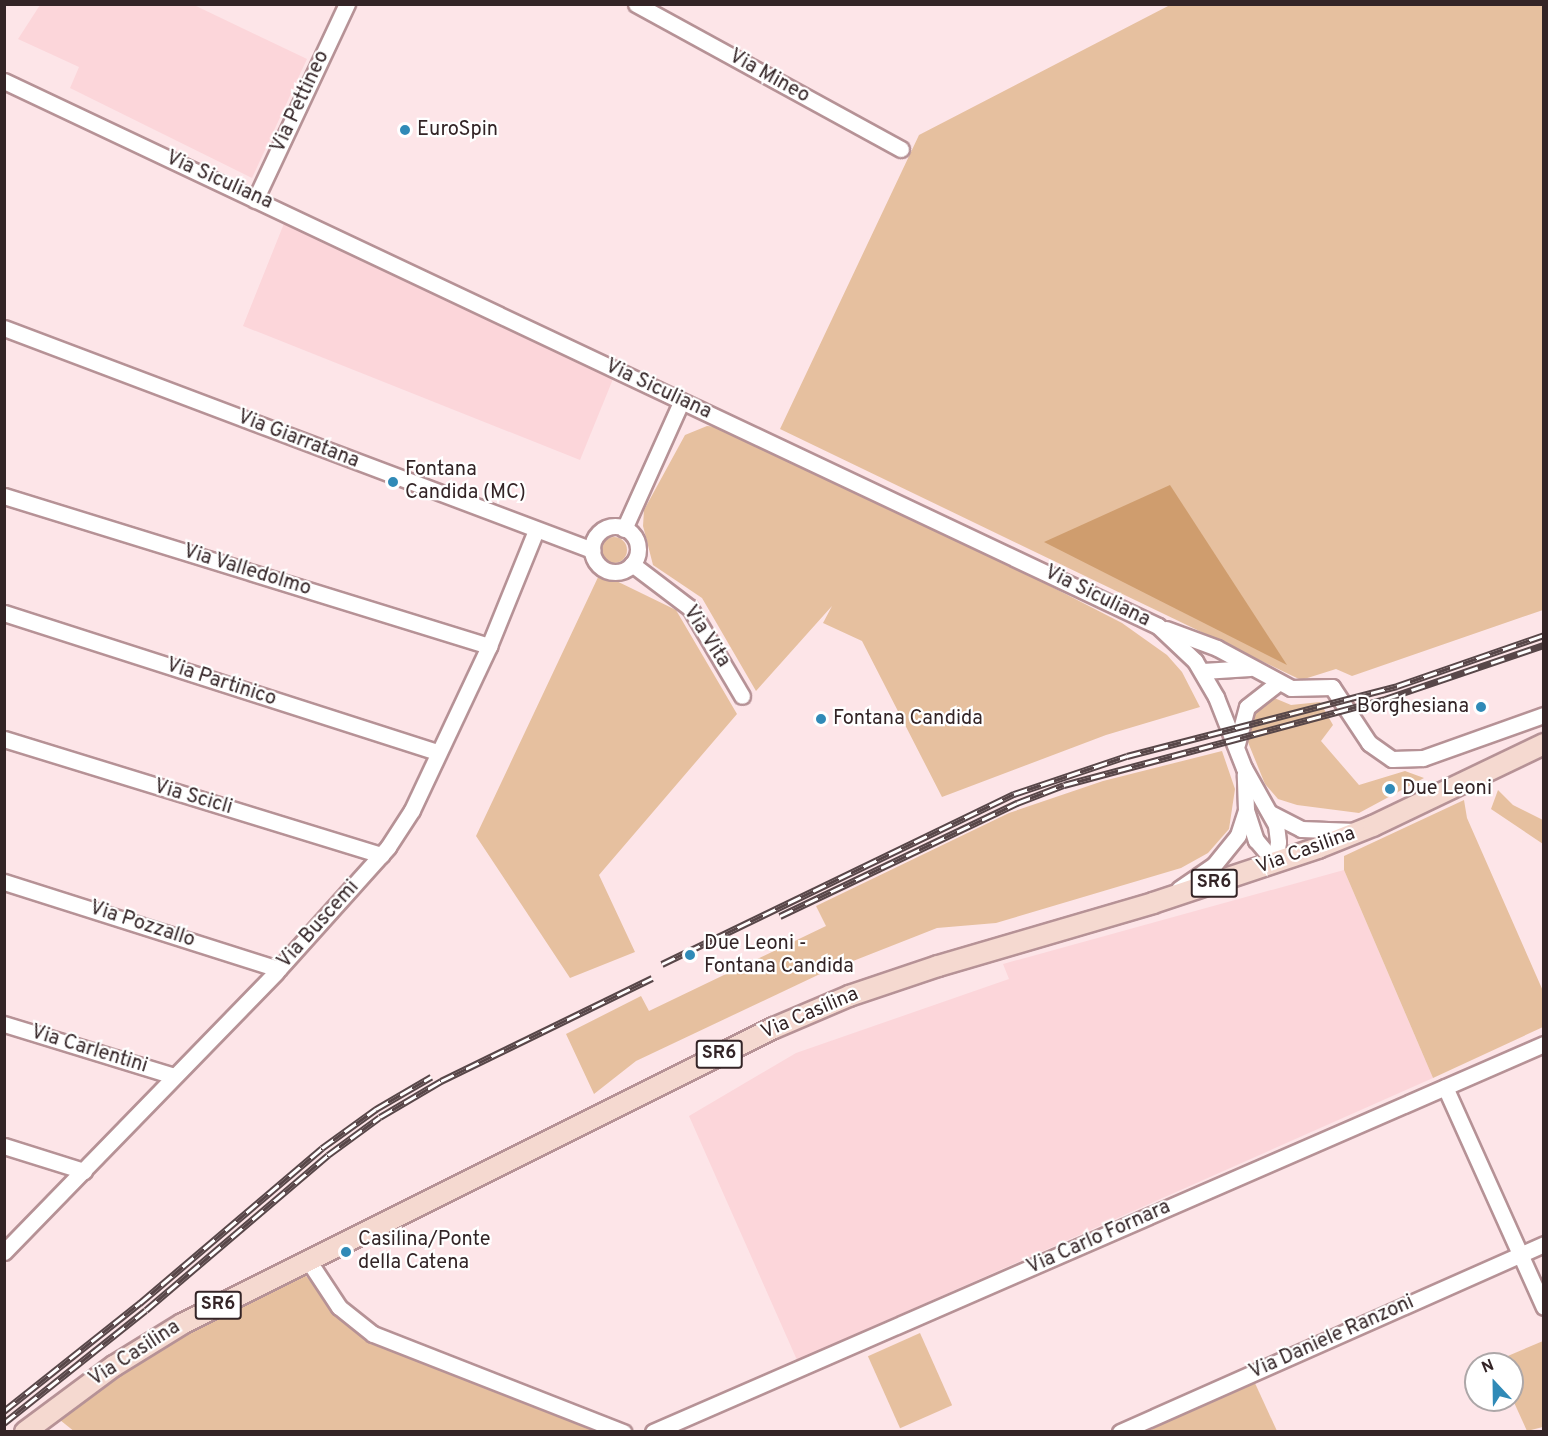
<!DOCTYPE html>
<html>
<head>
<meta charset="utf-8">
<style>
	body { margin:0 }
	#map { position:relative; width:1548px; height:1436px; overflow:hidden; background:#fde5e8; font-family:Overpass,sans-serif }
	div>[style] { position:absolute }
	[style*='--x'] { left:calc(var(--x)*1px); top:calc(var(--y)*1px); width:calc(var(--w)*1px); rotate:calc(var(--a)*1deg) }
	.built>* { inset:0; background:#fcd6da }
	.green>* { inset:0; background:#e6c09f; transform-origin:0 0 }
	.round { border-radius:50% }
	.forest>* { inset:0; background:#cf9d6e }
	.roads { filter:drop-shadow(2px 0 #b69296) drop-shadow(-2px 0 #b69296) drop-shadow(0 2px #b69296) drop-shadow(0 -2px #b69296) }
	.minor>* { height:15px; margin:-7.5px; padding:0 7.5px; transform-origin:7.5px; border-radius:7.5px; background:#fff }
	.minor>.ring { margin:-7.5px; padding:0; box-sizing:content-box; background:none; border:15px solid #fff; border-radius:50% }
	.major>* { height:20px; margin:-10px; padding:0 10px; transform-origin:10px; border-radius:10px; background:#f5d9d0 }
	.rail>* { height:7px; margin-top:-3.5px; transform-origin:0; background:repeating-linear-gradient(90deg,#fff 0 14px,#584749 0 28px); box-sizing:border-box; border-block:2px solid #584749 }
	.dots>* { width:16px; height:16px; translate:-50% -50%; box-sizing:border-box; border:3px solid #fff; border-radius:50% }
	span { translate:-50% -50%; white-space:nowrap; text-align:center; line-height:1.15; -webkit-text-stroke:4.5px #fff; paint-order:stroke }
	.shield-label span { padding:2px 4px; background:#fff; border:2px solid; border-radius:4px; -webkit-text-stroke-width:0 }
	.shield-label { font-size:18px; color:#332426; font-weight:700 }
	.street-label { font-size:20px; color:#332426 }
	.poi-label { font-size:20px; color:#332426 }
	.left { translate:0 -50%; text-align:left }
	.right { translate:-100% -50%; text-align:right }
	.frame { position:absolute; inset:0; border:6px solid #332426; pointer-events:none }
	.north { position:absolute; left:1464px; top:1352px; width:60px; height:60px; box-sizing:border-box; background:#fff; border:2px solid #ada7a8; border-radius:50%; rotate:338deg; font-size:16px; font-weight:700; line-height:24px; text-align:center; color:#332426 }
	.north::after { content:''; display:block; margin:auto; width:21px; height:27px; background:#308ab7; clip-path:polygon(50% 0,100% 100%,50% 72%,0 100%) }
</style>
</head>
<body>
<div id="map">
	<div class="built">
		<div style="clip-path:polygon(40px 5px,194px 5px,307px 59px,252px 178px,70px 88px,79px 67px,18px 39px)"></div>
		<div style="clip-path:polygon(285px 221px,613px 379px,580px 460px,243px 326px)"></div>
		<div style="clip-path:polygon(1344px 870px,1433px 1078px,797px 1360px,689px 1116px,796px 1053px,1009px 979px,1003px 964px)"></div>
	</div>
	<div class="green">
		<div style="clip-path:polygon(1170px 5px,1543px 5px,1543px 610px,1352px 676px,1336px 669px,1301px 680px,780px 429px,919px 135px)"></div>
		<div style="clip-path:polygon(707px 426px,718px 427px,968px 544px,1122px 623px,1167px 655px,1182px 672px,1200px 707px,1106px 735px,942px 797px,862px 641px,823px 623px,832px 606px,756px 691px,702px 598px,653px 565px,643px 526px,644px 510px,685px 435px)"></div>
		<div class="round" style="left:601px;top:537px;width:26px;height:26px"></div>
		<div style="clip-path:polygon(600px 573px,676px 610px,737px 714px,599px 875px,635px 952px,570px 978px,476px 836px)"></div>
		<div style="clip-path:polygon(1272px 697px,1291px 705px,1320px 702px,1333px 725px,1321px 741px,1359px 785px,1405px 771px,1424px 778px,1359px 813px,1297px 805px,1278px 799px,1265px 784px,1243px 730px,1246px 715px)"></div>
		<div style="clip-path:polygon(1222px 751px,1235px 789px,1229px 829px,1208px 853px,1181px 868px,996px 923px,937px 928px,820px 974px,636px 1061px,594px 1094px,566px 1034px,641px 996px,649px 1011px,826px 926px,816px 906px,1009px 813px,1103px 781px)"></div>
		<div style="clip-path:polygon(1498px 790px,1513px 805px,1543px 820px,1543px 844px,1491px 809px)"></div>
		<div style="clip-path:polygon(1464px 800px,1467px 818px,1543px 991px,1543px 1027px,1433px 1078px,1344px 870px,1344px 856px)"></div>
		<div style="clip-path:polygon(305px 1275px,334px 1308px,387px 1345px,598px 1431px,75px 1432px,60px 1420px,99px 1389px,161px 1348px)"></div>
		<div style="left:920px;top:1333px;width:79px;height:57px;rotate:66deg"></div>
		<div style="clip-path:polygon(1543px 1341px,1543px 1427px,1527px 1431px,1512px 1398px,1512px 1364px,1496px 1361px)"></div>
		<div style="clip-path:polygon(1254px 1381px,1277px 1431px,1153px 1431px,1151px 1428px)"></div>
	</div>
	<div class="forest">
		<div style="clip-path:polygon(1170px 485px,1287px 665px,1044px 542px)"></div>
	</div>
	<div class="roads">
		<div class="minor">
			<div style="--x:636;--y:4;--w:302;--a:28.7"></div>
			<div style="--x:4;--y:81;--w:1276;--a:25.28"></div>
			<div style="--x:1158;--y:626;--w:51;--a:43.4"></div>
			<div style="--x:1195;--y:661;--w:42;--a:59.7"></div>
			<div style="--x:1216;--y:697;--w:76;--a:68.5"></div>
			<div style="--x:1244;--y:768;--w:65;--a:60.7"></div>
			<div style="--x:1276;--y:825;--w:17;--a:83"></div>
			<div style="--x:1278;--y:842;--w:21;--a:98"></div>
			<div style="--x:255;--y:200;--w:217;--a:-64.9"></div>
			<div style="--x:4;--y:328;--w:629;--a:20.68"></div>
			<div style="--x:4;--y:496;--w:508;--a:17.19"></div>
			<div class="ring" style="left:592px;top:526px;width:31px;height:31px"></div>
			<div style="--x:624;--y:529;--w:139;--a:-65.8"></div>
			<div style="--x:632;--y:564;--w:73;--a:37.2"></div>
			<div style="--x:690;--y:608;--w:102;--a:59.4"></div>
			<div style="--x:4;--y:613;--w:456;--a:17.8"></div>
			<div style="--x:1166;--y:629;--w:54;--a:20.4"></div>
			<div style="--x:1217;--y:648;--w:84;--a:28.4"></div>
			<div style="--x:1291;--y:688;--w:41;--a:-1.4"></div>
			<div style="--x:1332;--y:687;--w:67;--a:56.5"></div>
			<div style="--x:1369;--y:743;--w:28;--a:35"></div>
			<div style="--x:1392;--y:759;--w:31;--a:-2"></div>
			<div style="--x:1423;--y:758;--w:128;--a:-19.6"></div>
			<div style="--x:1203;--y:671;--w:47;--a:-3.7"></div>
			<div style="--x:4;--y:739;--w:395;--a:17.1"></div>
			<div style="--x:1237;--y:744;--w:38;--a:-75"></div>
			<div style="--x:1247;--y:707;--w:39;--a:-38"></div>
			<div style="--x:1246;--y:810;--w:32;--a:72"></div>
			<div style="--x:1256;--y:840;--w:30;--a:50"></div>
			<div style="--x:1270;--y:813;--w:35;--a:27"></div>
			<div style="--x:1301;--y:829;--w:54;--a:2.1"></div>
			<div style="--x:4;--y:882;--w:288;--a:17.6"></div>
			<div style="--x:1179;--y:889;--w:42;--a:-34.4"></div>
			<div style="--x:1214;--y:865;--w:38;--a:-51"></div>
			<div style="--x:1238;--y:835;--w:26;--a:-72"></div>
			<div style="--x:1246;--y:810;--w:36;--a:-92"></div>
			<div style="--x:4;--y:1024;--w:178;--a:17"></div>
			<div style="--x:1445;--y:1087;--w:241;--a:65.8"></div>
			<div style="--x:4;--y:1146;--w:84;--a:17.4"></div>
			<div style="--x:4;--y:1252;--w:390;--a:-45.8"></div>
			<div style="--x:276;--y:972;--w:168;--a:-48.1"></div>
			<div style="--x:388;--y:847;--w:44;--a:-57"></div>
			<div style="--x:412;--y:810;--w:181;--a:-64.8"></div>
			<div style="--x:489;--y:646;--w:125;--a:-67.9"></div>
			<div style="--x:308;--y:1260;--w:56;--a:56.6"></div>
			<div style="--x:339;--y:1307;--w:43;--a:38.5"></div>
			<div style="--x:373;--y:1334;--w:269;--a:21.4"></div>
			<div style="--x:653;--y:1432;--w:972;--a:-23.53"></div>
			<div style="--x:1120;--y:1432;--w:464;--a:-23.9"></div>
		</div>
		<div class="major">
			<div style="--x:25;--y:1432;--w:111;--a:-36.6"></div>
			<div style="--x:114;--y:1366;--w:80;--a:-31.7"></div>
			<div style="--x:182;--y:1324;--w:662;--a:-26.57"></div>
			<div style="--x:774;--y:1028;--w:82;--a:-23.1"></div>
			<div style="--x:849;--y:996;--w:94;--a:-18.6"></div>
			<div style="--x:938;--y:966;--w:224;--a:-16.3"></div>
			<div style="--x:1153;--y:903;--w:174;--a:-18.4"></div>
			<div style="--x:1318;--y:848;--w:59;--a:-21.8"></div>
			<div style="--x:1373;--y:826;--w:190;--a:-25.6"></div>
		</div>
	</div>
	<div class="rail">
		<div style="--x:780;--y:916;--w:263;--a:-25.5"></div>
		<div style="--x:1017;--y:803;--w:50;--a:-21"></div>
		<div style="--x:1064;--y:785;--w:332;--a:-15"></div>
		<div style="--x:1385;--y:699;--w:168;--a:-18.8"></div>
		<div style="--x:662;--y:964;--w:391;--a:-25.8"></div>
		<div style="--x:1014;--y:794;--w:119;--a:-18.6"></div>
		<div style="--x:1127;--y:756;--w:279;--a:-14.5"></div>
		<div style="--x:1397;--y:686;--w:156;--a:-19.1"></div>
		<div style="--x:4;--y:1411;--w:174;--a:-38.5"></div>
		<div style="--x:140;--y:1303;--w:239;--a:-40.4"></div>
		<div style="--x:322;--y:1148;--w:67;--a:-35.8"></div>
		<div style="--x:376;--y:1109;--w:64;--a:-30.2"></div>
		<div style="--x:4;--y:1423;--w:181;--a:-38.5"></div>
		<div style="--x:146;--y:1310;--w:239;--a:-40.4"></div>
		<div style="--x:328;--y:1155;--w:64;--a:-36.2"></div>
		<div style="--x:380;--y:1117;--w:71;--a:-30.5"></div>
		<div style="--x:441;--y:1081;--w:235;--a:-26"></div>
	</div>
	<div class="dots">
		<div style="left:405px;top:130px;background:#308ab7"></div>
		<div style="left:393px;top:482px;background:#308ab7"></div>
		<div style="left:1481px;top:707px;background:#308ab7"></div>
		<div style="left:821px;top:719px;background:#308ab7"></div>
		<div style="left:1390px;top:789px;background:#308ab7"></div>
		<div style="left:690px;top:955px;background:#308ab7"></div>
		<div style="left:346px;top:1252px;background:#308ab7"></div>
	</div>
	<div class="shield-label">
		<span style="left:1214px;top:883px">SR6</span>
		<span style="left:719px;top:1054px">SR6</span>
		<span style="left:218px;top:1305px">SR6</span>
	</div>
	<div class="street-label">
		<span style="left:769px;top:77px;rotate:29deg">Via Mineo</span>
		<span style="left:301px;top:102px;rotate:-65deg">Via Pettineo</span>
		<span style="left:219px;top:181px;rotate:24deg">Via Siculiana</span>
		<span style="left:658px;top:390px;rotate:25deg">Via Siculiana</span>
		<span style="left:298px;top:440px;rotate:21deg">Via Giarratana</span>
		<span style="left:247px;top:571px;rotate:17deg">Via Valledolmo</span>
		<span style="left:1097px;top:597px;rotate:26deg">Via Siculiana</span>
		<span style="left:706px;top:637px;rotate:57deg">Via Vita</span>
		<span style="left:221px;top:683px;rotate:18deg">Via Partinico</span>
		<span style="left:193px;top:798px;rotate:16deg">Via Scicli</span>
		<span style="left:1306px;top:851px;rotate:-20deg">Via Casilina</span>
		<span style="left:142px;top:925px;rotate:18deg">Via Pozzallo</span>
		<span style="left:319px;top:925px;rotate:-48deg">Via Buscemi</span>
		<span style="left:810px;top:1014px;rotate:-23deg">Via Casilina</span>
		<span style="left:89px;top:1050px;rotate:17deg">Via Carlentini</span>
		<span style="left:1099px;top:1238px;rotate:-24deg">Via Carlo Fornara</span>
		<span style="left:1332px;top:1338px;rotate:-24deg">Via Daniele Ranzoni</span>
		<span style="left:135px;top:1354px;rotate:-33deg">Via Casilina</span>
	</div>
	<div class="poi-label">
		<span class="left" style="left:417px;top:130px">EuroSpin</span>
		<span class="left" style="left:405px;top:482px">Fontana<br>Candida (MC)</span>
		<span class="right" style="left:1469px;top:707px">Borghesiana</span>
		<span class="left" style="left:833px;top:719px">Fontana Candida</span>
		<span class="left" style="left:1402px;top:789px">Due Leoni</span>
		<span class="left" style="left:704px;top:956px">Due Leoni -<br>Fontana Candida</span>
		<span class="left" style="left:358px;top:1252px">Casilina/Ponte<br>della Catena</span>
	</div>
	<div class="frame"></div>
	<div class="north">N</div>
</div>
</body>
</html>
